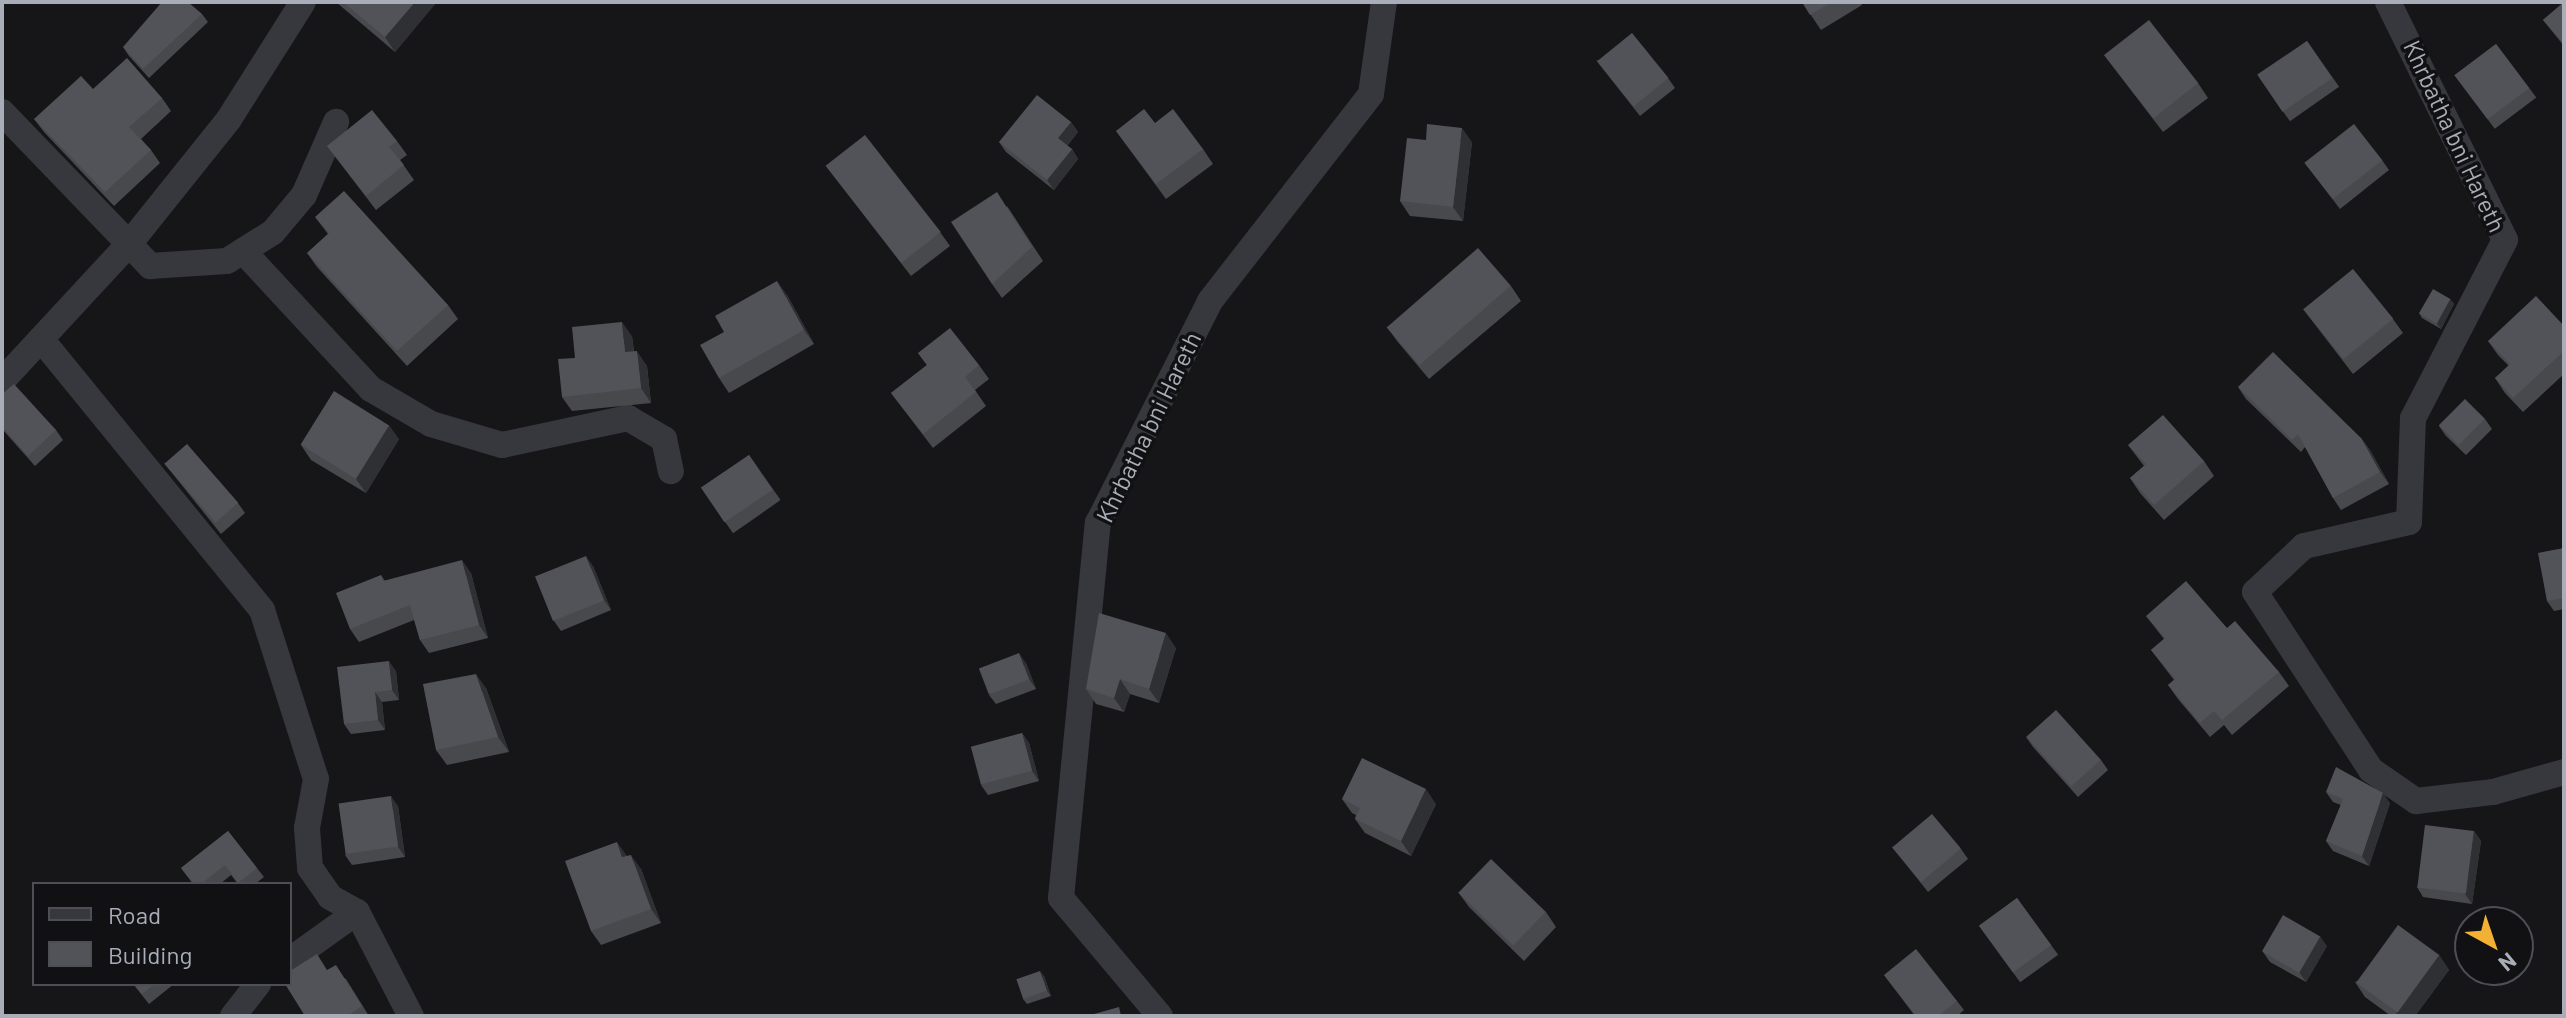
<!DOCTYPE html>
<html>
<head>
<meta charset="utf-8">
<style>
	body { margin:0 }
	#map { position:relative; width:2566px; height:1018px; overflow:hidden; background:#161618; font-family:Barlow,sans-serif }
	div>[style] { position:absolute }
	[style*='--x'] { left:calc(var(--x)*1px); top:calc(var(--y)*1px); width:calc(var(--w)*1px); rotate:calc(var(--a)*1deg) }
	.minor>* { height:26px; margin:-13px; padding:0 13px; transform-origin:13px; border-radius:13px; background:#37383d }
	.wall>* { inset:0; background:#47494d; transform-origin:0 0 }
	.shaded-wall>* { inset:0; background:#2f3033 }
	.building>* { inset:0; background:#525359; transform-origin:0 0 }
	span { translate:-50% -50%; white-space:nowrap; text-align:center; line-height:1.15; -webkit-text-stroke:7px #111113; paint-order:stroke }
	.street-label { font-size:24px; color:#a8adb8 }
	.frame { position:absolute; inset:0; border:4px solid #a8adb8; pointer-events:none }
	.legend { position:absolute; left:32px; top:882px; width:260px; height:104px; box-sizing:border-box; background:#111113; border:2px solid #4d4f55; margin:0; padding:10px 14px; list-style:none; font-size:24px; color:#a8adb8 }
	.legend li { display:flex; align-items:center; gap:16px; height:40px }
	.legend b { width:40px; border:2px solid #4d4f55 }
	.north { position:absolute; left:2454px; top:906px; width:80px; height:80px; box-sizing:border-box; background:#111113; border:2px solid #4d4f55; border-radius:50%; rotate:140deg; font-size:22px; font-weight:700; line-height:32px; text-align:center; color:#a8adb8 }
	.north::after { content:''; display:block; margin:auto; width:28px; height:36px; background:#f2b134; clip-path:polygon(50% 0,100% 100%,50% 72%,0 100%) }
</style>
</head>
<body>
<div id="map">
	<div class="minor">
		<div style="--x:2388;--y:2;--w:265;--a:63.8"></div>
		<div style="--x:2505;--y:240;--w:200;--a:117.3"></div>
		<div style="--x:2413;--y:418;--w:104;--a:92.2"></div>
		<div style="--x:2409;--y:522;--w:108;--a:167.1"></div>
		<div style="--x:2304;--y:546;--w:67;--a:136.8"></div>
		<div style="--x:2255;--y:592;--w:212;--a:56.9"></div>
		<div style="--x:2371;--y:770;--w:55;--a:34.6"></div>
		<div style="--x:2416;--y:801;--w:78;--a:-6.7"></div>
		<div style="--x:2493;--y:792;--w:74;--a:-15.7"></div>
		<div style="--x:2;--y:112;--w:214;--a:46.1"></div>
		<div style="--x:150;--y:266;--w:77;--a:-3.7"></div>
		<div style="--x:227;--y:261;--w:54;--a:-32.2"></div>
		<div style="--x:273;--y:232;--w:48;--a:-50"></div>
		<div style="--x:304;--y:195;--w:80;--a:-66.3"></div>
		<div style="--x:243;--y:251;--w:188;--a:47.2"></div>
		<div style="--x:371;--y:389;--w:69;--a:30.3"></div>
		<div style="--x:431;--y:424;--w:74;--a:16.5"></div>
		<div style="--x:502;--y:445;--w:129;--a:-12.1"></div>
		<div style="--x:628;--y:418;--w:42;--a:30.3"></div>
		<div style="--x:664;--y:439;--w:33;--a:78"></div>
		<div style="--x:41;--y:339;--w:350;--a:50.8"></div>
		<div style="--x:262;--y:610;--w:177;--a:72.3"></div>
		<div style="--x:316;--y:779;--w:50;--a:100.4"></div>
		<div style="--x:307;--y:828;--w:40;--a:85.7"></div>
		<div style="--x:310;--y:868;--w:35;--a:55"></div>
		<div style="--x:330;--y:897;--w:31;--a:29"></div>
		<div style="--x:357;--y:912;--w:117;--a:62.6"></div>
		<div style="--x:2;--y:381;--w:187;--a:-47.2"></div>
		<div style="--x:129;--y:244;--w:160;--a:-51.3"></div>
		<div style="--x:229;--y:119;--w:138;--a:-57.7"></div>
		<div style="--x:290;--y:960;--w:82;--a:-35.6"></div>
		<div style="--x:233;--y:1016;--w:41;--a:-52"></div>
		<div style="--x:1160;--y:1016;--w:154;--a:-130"></div>
		<div style="--x:1061;--y:898;--w:377;--a:-84.4"></div>
		<div style="--x:1098;--y:523;--w:249;--a:-63.2"></div>
		<div style="--x:1210;--y:301;--w:262;--a:-52.1"></div>
		<div style="--x:1371;--y:94;--w:93;--a:-82"></div>
	</div>
	<div class="wall">
		<div style="clip-path:polygon(336px 2px,434px 2px,435px 4px,395px 52px)"></div>
		<div style="clip-path:polygon(1802px 2px,1860px 2px,1862px 5px,1821px 30px)"></div>
		<div style="clip-path:polygon(2564px 2px,2564px 46px,2543px 20px)"></div>
		<div style="clip-path:polygon(202px 14px,208px 22px,149px 78px,129px 56px,123px 47px)"></div>
		<div style="left:2307px;top:41px;width:56px;height:60px;rotate:55deg"></div>
		<div style="left:2496px;top:44px;width:67px;height:52px;rotate:53deg"></div>
		<div style="clip-path:polygon(2104px 55px,2198px 83px,2208px 98px,2163px 132px)"></div>
		<div style="clip-path:polygon(1596px 60px,1668px 78px,1675px 88px,1640px 116px)"></div>
		<div style="clip-path:polygon(93px 89px,162px 98px,171px 111px,141px 139px,151px 150px,160px 163px,114px 206px,44px 132px,34px 119px)"></div>
		<div style="clip-path:polygon(1071px 122px,1078px 132px,1067px 146px,1072px 149px,1078px 159px,1054px 190px,1006px 152px,999px 142px)"></div>
		<div style="clip-path:polygon(1155px 123px,1203px 149px,1213px 164px,1166px 199px,1116px 131px)"></div>
		<div style="clip-path:polygon(1426px 140px,1472px 142px,1463px 221px,1410px 216px,1400px 201px)"></div>
		<div style="clip-path:polygon(397px 141px,407px 155px,400px 160px,414px 180px,376px 210px,327px 146px)"></div>
		<div style="clip-path:polygon(2382px 160px,2389px 170px,2340px 209px,2305px 163px)"></div>
		<div style="clip-path:polygon(826px 166px,940px 232px,950px 246px,911px 276px)"></div>
		<div style="clip-path:polygon(1007px 206px,1043px 261px,1002px 298px,992px 284px)"></div>
		<div style="clip-path:polygon(315px 217px,448px 305px,458px 319px,407px 366px,317px 267px,307px 253px,328px 234px)"></div>
		<div style="clip-path:polygon(1511px 286px,1521px 301px,1429px 379px,1397px 341px,1387px 327px)"></div>
		<div style="clip-path:polygon(787px 295px,814px 344px,729px 393px,719px 378px,724px 332px)"></div>
		<div style="clip-path:polygon(2450px 299px,2454px 304px,2441px 329px,2422px 318px,2419px 313px)"></div>
		<div style="clip-path:polygon(2303px 309px,2393px 319px,2403px 333px,2353px 374px)"></div>
		<div style="clip-path:polygon(2564px 326px,2564px 374px,2523px 412px,2505px 393px,2495px 378px,2509px 366px,2498px 355px,2488px 341px)"></div>
		<div style="clip-path:polygon(632px 336px,634px 351px,647px 366px,651px 403px,572px 411px,562px 397px,575px 358px)"></div>
		<div style="clip-path:polygon(918px 353px,979px 365px,989px 379px,975px 390px,986px 406px,933px 448px,891px 393px,927px 365px)"></div>
		<div style="clip-path:polygon(2238px 387px,2361px 438px,2370px 450px,2389px 484px,2341px 510px,2333px 498px,2305px 447px,2301px 452px,2246px 399px)"></div>
		<div style="clip-path:polygon(2px 394px,56px 430px,63px 440px,35px 466px,2px 429px)"></div>
		<div style="clip-path:polygon(2485px 419px,2492px 429px,2466px 455px,2446px 436px,2439px 426px)"></div>
		<div style="clip-path:polygon(399px 439px,366px 493px,311px 460px,301px 445px)"></div>
		<div style="clip-path:polygon(2128px 445px,2204px 461px,2214px 476px,2164px 520px,2140px 493px,2130px 478px,2144px 466px)"></div>
		<div style="left:749px;top:455px;width:55px;height:58px;rotate:55deg"></div>
		<div style="clip-path:polygon(164px 463px,238px 503px,245px 513px,221px 534px)"></div>
		<div style="clip-path:polygon(2564px 548px,2564px 609px,2554px 611px,2547px 601px)"></div>
		<div style="clip-path:polygon(593px 566px,611px 610px,561px 631px,554px 621px)"></div>
		<div style="clip-path:polygon(471px 573px,488px 638px,429px 653px,420px 640px,414px 620px,359px 642px,350px 629px,381px 575px,385px 581px)"></div>
		<div style="clip-path:polygon(2146px 616px,2227px 628px,2279px 672px,2289px 686px,2232px 735px,2224px 725px,2210px 737px,2178px 699px,2168px 685px,2174px 680px,2151px 650px,2164px 639px)"></div>
		<div style="clip-path:polygon(1176px 648px,1159px 703px,1130px 694px,1124px 712px,1096px 704px,1086px 689px)"></div>
		<div style="clip-path:polygon(1026px 663px,1036px 689px,996px 704px,989px 695px)"></div>
		<div style="clip-path:polygon(396px 671px,399px 700px,382px 702px,385px 730px,351px 734px,344px 724px)"></div>
		<div style="clip-path:polygon(486px 688px,509px 752px,447px 765px,436px 750px)"></div>
		<div style="clip-path:polygon(1022px 733px,1029px 743px,1039px 781px,988px 795px,981px 785px)"></div>
		<div style="clip-path:polygon(2026px 737px,2101px 760px,2108px 770px,2078px 797px,2033px 747px)"></div>
		<div style="clip-path:polygon(2326px 792px,2390px 803px,2369px 866px,2333px 851px,2326px 841px,2341px 805px,2333px 802px)"></div>
		<div style="clip-path:polygon(1342px 799px,1436px 804px,1411px 856px,1365px 833px,1355px 819px,1356px 815px,1352px 813px)"></div>
		<div style="clip-path:polygon(398px 806px,405px 857px,352px 865px,345px 855px)"></div>
		<div style="clip-path:polygon(228px 831px,264px 877px,255px 884px,238px 884px,231px 875px,220px 884px,193px 884px,181px 868px)"></div>
		<div style="clip-path:polygon(2474px 831px,2481px 841px,2472px 904px,2423px 897px,2417px 887px)"></div>
		<div style="clip-path:polygon(1892px 847px,1961px 849px,1968px 859px,1928px 892px)"></div>
		<div style="clip-path:polygon(627px 856px,641px 869px,661px 923px,601px 945px,591px 931px)"></div>
		<div style="clip-path:polygon(1458px 892px,1546px 912px,1556px 927px,1524px 961px,1469px 907px)"></div>
		<div style="left:2017px;top:898px;width:70px;height:47px;rotate:54deg"></div>
		<div style="clip-path:polygon(2327px 946px,2306px 982px,2270px 962px,2263px 952px)"></div>
		<div style="clip-path:polygon(2439px 955px,2449px 970px,2415px 1016px,2391px 1016px,2365px 997px,2355px 982px)"></div>
		<div style="clip-path:polygon(328px 970px,346px 979px,369px 1016px,305px 1016px)"></div>
		<div style="clip-path:polygon(1884px 975px,1957px 1001px,1964px 1010px,1957px 1016px,1915px 1016px)"></div>
		<div style="clip-path:polygon(1044px 976px,1051px 996px,1027px 1004px,1023px 999px)"></div>
		<div style="clip-path:polygon(133px 984px,174px 984px,149px 1004px)"></div>
	</div>
	<div class="shaded-wall">
		<div style="clip-path:polygon(415px 2px,434px 2px,435px 4px,395px 52px,385px 37px)"></div>
		<div style="clip-path:polygon(1071px 122px,1078px 132px,1065px 148px,1058px 138px)"></div>
		<div style="clip-path:polygon(1462px 128px,1472px 142px,1463px 221px,1453px 207px)"></div>
		<div style="clip-path:polygon(1072px 149px,1078px 159px,1054px 190px,1047px 180px)"></div>
		<div style="clip-path:polygon(777px 281px,787px 295px,814px 344px,804px 330px)"></div>
		<div style="clip-path:polygon(2450px 299px,2454px 304px,2441px 329px,2437px 324px)"></div>
		<div style="clip-path:polygon(622px 322px,632px 336px,635px 367px,625px 352px)"></div>
		<div style="clip-path:polygon(637px 351px,647px 366px,651px 403px,641px 388px)"></div>
		<div style="clip-path:polygon(389px 425px,399px 439px,366px 493px,356px 479px)"></div>
		<div style="clip-path:polygon(2361px 438px,2370px 450px,2389px 484px,2380px 472px)"></div>
		<div style="clip-path:polygon(586px 556px,593px 566px,611px 610px,604px 600px)"></div>
		<div style="clip-path:polygon(462px 560px,471px 573px,488px 638px,479px 625px)"></div>
		<div style="clip-path:polygon(1166px 633px,1176px 648px,1159px 703px,1149px 689px)"></div>
		<div style="clip-path:polygon(1019px 653px,1026px 663px,1036px 689px,1029px 679px)"></div>
		<div style="clip-path:polygon(389px 661px,396px 671px,399px 700px,392px 690px)"></div>
		<div style="clip-path:polygon(476px 674px,486px 688px,509px 752px,498px 737px)"></div>
		<div style="clip-path:polygon(1120px 679px,1130px 694px,1124px 712px,1114px 698px)"></div>
		<div style="clip-path:polygon(375px 692px,382px 702px,385px 730px,378px 720px)"></div>
		<div style="clip-path:polygon(1022px 733px,1029px 743px,1039px 781px,1032px 771px)"></div>
		<div style="clip-path:polygon(1426px 789px,1436px 804px,1411px 856px,1401px 841px)"></div>
		<div style="clip-path:polygon(2383px 793px,2390px 803px,2369px 866px,2362px 856px)"></div>
		<div style="clip-path:polygon(391px 796px,398px 806px,405px 857px,398px 847px)"></div>
		<div style="clip-path:polygon(2474px 831px,2481px 841px,2472px 904px,2465px 894px)"></div>
		<div style="clip-path:polygon(617px 842px,627px 856px,622px 857px)"></div>
		<div style="clip-path:polygon(631px 855px,641px 869px,661px 923px,651px 909px)"></div>
		<div style="clip-path:polygon(2320px 936px,2327px 946px,2306px 982px,2299px 972px)"></div>
		<div style="clip-path:polygon(2439px 955px,2449px 970px,2415px 1016px,2398px 1016px,2396px 1013px)"></div>
		<div style="clip-path:polygon(1040px 971px,1044px 976px,1051px 996px,1047px 991px)"></div>
	</div>
	<div class="building">
		<div style="clip-path:polygon(162px 2px,188px 2px,202px 14px,143px 69px,123px 47px)"></div>
		<div style="clip-path:polygon(343px 2px,415px 2px,385px 37px)"></div>
		<div style="clip-path:polygon(1802px 2px,1832px 2px,1810px 15px)"></div>
		<div style="clip-path:polygon(2564px 2px,2564px 44px,2543px 20px)"></div>
		<div style="left:2149px;top:20px;width:80px;height:57px;rotate:52deg"></div>
		<div style="left:1632px;top:33px;width:58px;height:45px;rotate:51deg"></div>
		<div style="left:2307px;top:41px;width:45px;height:60px;rotate:56deg"></div>
		<div style="left:2496px;top:44px;width:55px;height:52px;rotate:53deg"></div>
		<div style="clip-path:polygon(127px 58px,162px 98px,129px 127px,151px 150px,105px 192px,34px 119px,81px 76px,93px 89px)"></div>
		<div style="clip-path:polygon(1037px 95px,1071px 122px,1058px 138px,1072px 149px,1047px 180px,999px 142px)"></div>
		<div style="clip-path:polygon(1144px 109px,1155px 123px,1173px 109px,1203px 149px,1156px 184px,1116px 131px)"></div>
		<div style="clip-path:polygon(372px 110px,397px 141px,389px 147px,404px 165px,366px 196px,327px 146px)"></div>
		<div style="clip-path:polygon(1427px 124px,1462px 128px,1453px 207px,1400px 201px,1407px 138px,1426px 140px)"></div>
		<div style="left:2354px;top:124px;width:46px;height:63px;rotate:52deg"></div>
		<div style="left:865px;top:135px;width:123px;height:50px;rotate:52deg"></div>
		<div style="clip-path:polygon(344px 191px,448px 305px,397px 351px,307px 253px,329px 233px,315px 217px)"></div>
		<div style="clip-path:polygon(997px 192px,1032px 247px,992px 284px,951px 222px)"></div>
		<div style="left:1478px;top:248px;width:50px;height:121px;rotate:49deg"></div>
		<div style="left:2353px;top:269px;width:64px;height:64px;rotate:51deg"></div>
		<div style="clip-path:polygon(777px 281px,804px 330px,719px 378px,700px 345px,724px 332px,715px 316px)"></div>
		<div style="left:2433px;top:289px;width:20px;height:28px;rotate:30deg"></div>
		<div style="clip-path:polygon(2536px 296px,2564px 326px,2564px 351px,2513px 398px,2495px 378px,2510px 364px,2488px 341px)"></div>
		<div style="clip-path:polygon(622px 322px,625px 352px,637px 351px,641px 388px,562px 397px,558px 359px,575px 358px,572px 327px)"></div>
		<div style="clip-path:polygon(950px 328px,979px 365px,965px 377px,976px 392px,923px 434px,891px 393px,927px 365px,918px 353px)"></div>
		<div style="clip-path:polygon(2273px 352px,2361px 438px,2380px 472px,2333px 498px,2298px 434px,2292px 440px,2238px 387px)"></div>
		<div style="clip-path:polygon(14px 384px,56px 430px,28px 456px,2px 427px,2px 394px)"></div>
		<div style="left:334px;top:391px;width:65px;height:63px;rotate:32deg"></div>
		<div style="left:2465px;top:399px;width:28px;height:37px;rotate:45deg"></div>
		<div style="clip-path:polygon(2163px 415px,2204px 461px,2154px 505px,2130px 478px,2146px 464px,2128px 445px)"></div>
		<div style="left:187px;top:444px;width:78px;height:30px;rotate:49deg"></div>
		<div style="left:749px;top:455px;width:42px;height:58px;rotate:56deg"></div>
		<div style="clip-path:polygon(2564px 548px,2564px 598px,2547px 601px,2538px 553px)"></div>
		<div style="left:586px;top:556px;width:48px;height:55px;rotate:68deg"></div>
		<div style="clip-path:polygon(462px 560px,479px 625px,420px 640px,410px 605px,350px 629px,336px 593px,381px 575px,383px 581px)"></div>
		<div style="clip-path:polygon(2186px 581px,2227px 628px,2235px 621px,2279px 672px,2222px 720px,2214px 711px,2200px 723px,2168px 685px,2175px 679px,2151px 650px,2165px 638px,2146px 616px)"></div>
		<div style="clip-path:polygon(1099px 613px,1166px 633px,1149px 689px,1120px 679px,1114px 698px,1086px 689px)"></div>
		<div style="left:1019px;top:653px;width:28px;height:43px;rotate:69deg"></div>
		<div style="clip-path:polygon(389px 661px,392px 690px,375px 692px,378px 720px,344px 724px,337px 667px)"></div>
		<div style="clip-path:polygon(476px 674px,498px 737px,436px 750px,423px 684px)"></div>
		<div style="left:2056px;top:710px;width:67px;height:40px;rotate:48deg"></div>
		<div style="left:1022px;top:733px;width:39px;height:53px;rotate:75deg"></div>
		<div style="clip-path:polygon(1362px 758px,1426px 789px,1401px 841px,1355px 819px,1360px 808px,1342px 799px)"></div>
		<div style="clip-path:polygon(2336px 767px,2383px 793px,2362px 856px,2326px 841px,2343px 799px,2326px 792px)"></div>
		<div style="left:391px;top:796px;width:51px;height:53px;rotate:82deg"></div>
		<div style="left:1932px;top:814px;width:45px;height:52px;rotate:50deg"></div>
		<div style="left:2425px;top:825px;width:49px;height:63px;rotate:7deg"></div>
		<div style="clip-path:polygon(228px 831px,257px 868px,238px 883px,225px 865px,201px 884px,194px 884px,181px 868px)"></div>
		<div style="clip-path:polygon(617px 842px,622px 857px,631px 855px,651px 909px,591px 931px,565px 861px)"></div>
		<div style="left:1491px;top:859px;width:76px;height:47px;rotate:44deg"></div>
		<div style="left:2017px;top:898px;width:58px;height:47px;rotate:54deg"></div>
		<div style="left:2283px;top:915px;width:43px;height:42px;rotate:30deg"></div>
		<div style="left:2398px;top:925px;width:51px;height:71px;rotate:36deg"></div>
		<div style="clip-path:polygon(1916px 949px,1957px 1001px,1938px 1016px,1916px 1016px,1884px 975px)"></div>
		<div style="clip-path:polygon(317px 954px,327px 970px,336px 965px,362px 1006px,347px 1016px,305px 1016px,285px 984px,290px 984px,290px 971px)"></div>
		<div style="left:1040px;top:971px;width:21px;height:25px;rotate:71deg"></div>
		<div style="clip-path:polygon(134px 984px,154px 984px,142px 994px)"></div>
		<div style="clip-path:polygon(1119px 1007px,1121px 1016px,1087px 1016px)"></div>
	</div>
	<div class="street-label">
		<span style="left:2455px;top:136px;rotate:65deg">Khrbatha bni Hareth</span>
		<span style="left:1148px;top:427px;rotate:-64deg">Khrbatha bni Hareth</span>
	</div>
	<div class="frame"></div>
	<ul class="legend">
	<li><b style="height:10px;background:#37383d"></b>Road</li>
	<li><b style="height:22px;background:#525359"></b>Building</li>
	</ul>
	<div class="north">N</div>
</div>
</body>
</html>
